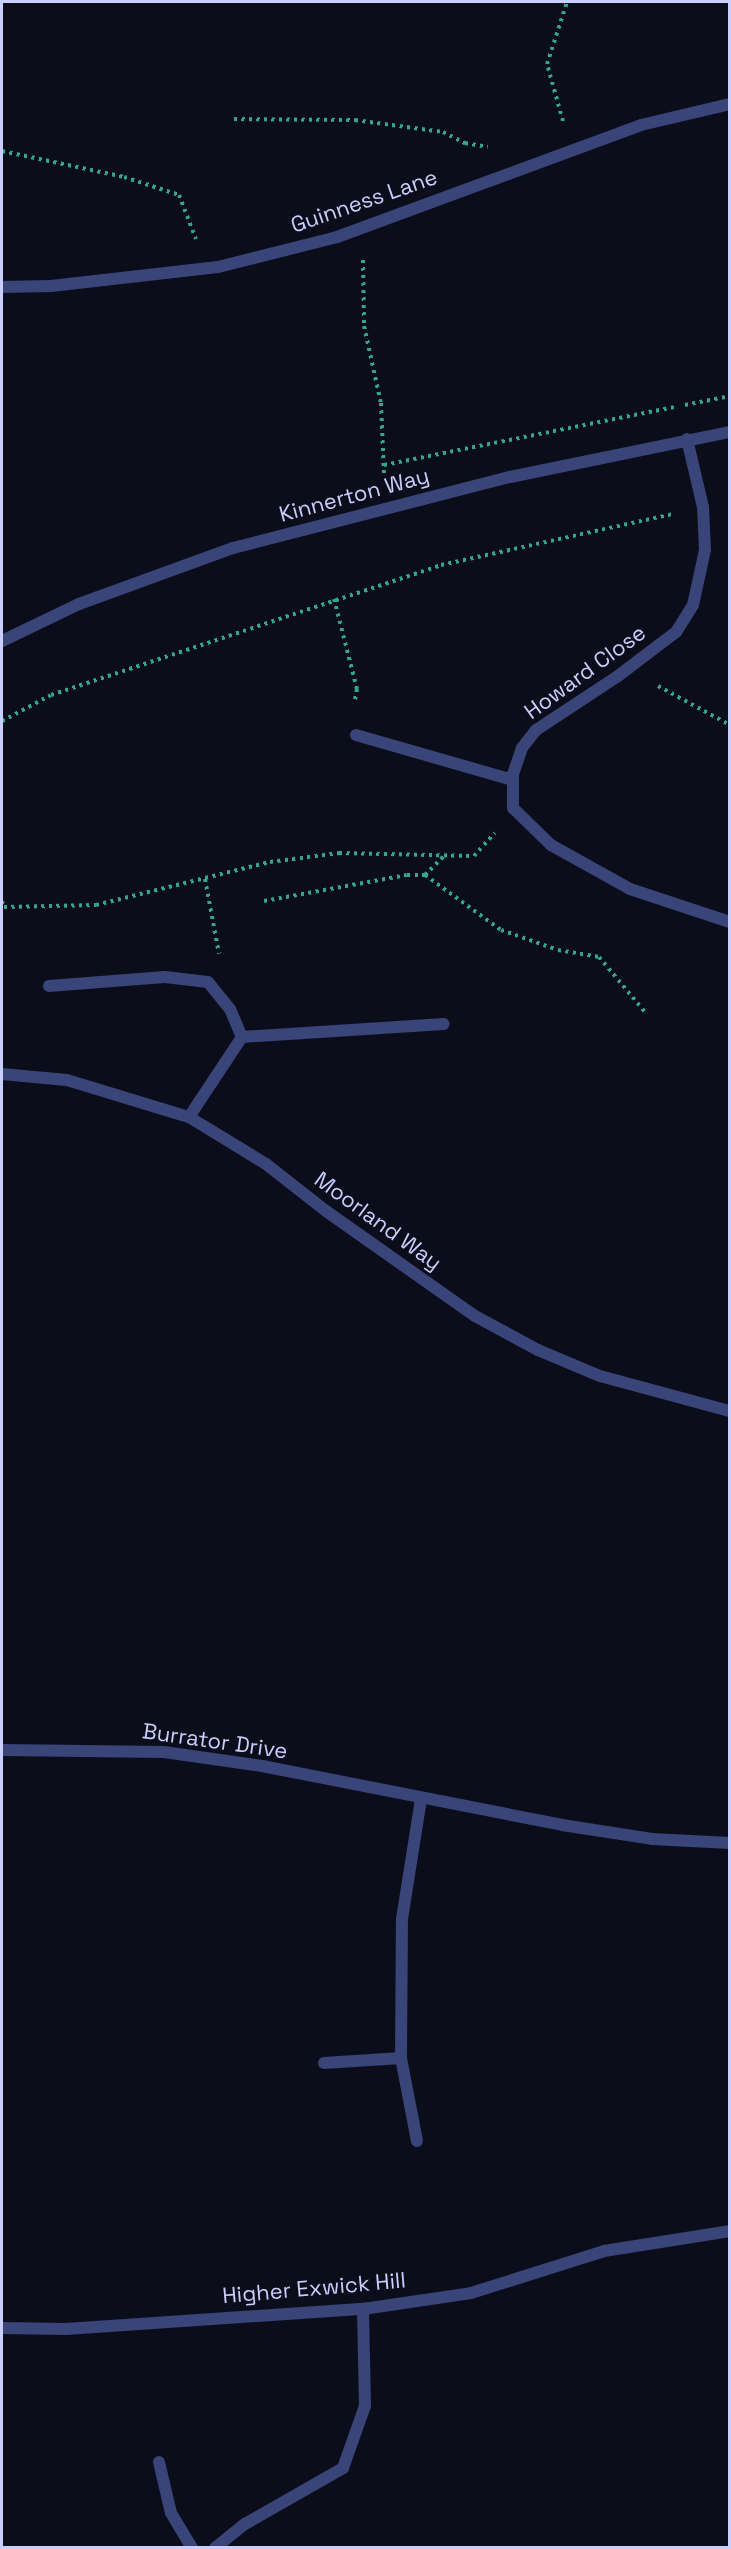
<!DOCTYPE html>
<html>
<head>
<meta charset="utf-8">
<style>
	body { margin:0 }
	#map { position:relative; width:731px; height:2549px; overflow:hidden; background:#0c0d1b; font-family:"Space Grotesk",sans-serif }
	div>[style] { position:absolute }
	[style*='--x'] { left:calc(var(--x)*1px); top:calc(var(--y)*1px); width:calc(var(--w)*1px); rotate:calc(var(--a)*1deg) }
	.path>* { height:4px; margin-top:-2px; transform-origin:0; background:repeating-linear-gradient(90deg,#33a787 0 3px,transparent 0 7.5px) }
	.lane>* { height:12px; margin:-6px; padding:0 6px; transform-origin:6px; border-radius:6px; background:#394478 }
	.street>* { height:12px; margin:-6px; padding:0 6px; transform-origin:6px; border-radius:6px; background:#394478 }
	span { translate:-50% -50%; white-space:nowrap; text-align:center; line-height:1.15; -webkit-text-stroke:6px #0c0d1b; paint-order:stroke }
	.street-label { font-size:22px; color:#c9cefc }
	.frame { position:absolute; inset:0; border:3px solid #c9cefc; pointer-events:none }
</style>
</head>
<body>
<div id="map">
	<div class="path">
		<div style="--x:234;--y:119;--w:121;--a:0.5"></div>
		<div style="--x:355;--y:120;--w:89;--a:7.8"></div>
		<div style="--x:443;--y:132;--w:25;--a:27"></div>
		<div style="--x:465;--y:143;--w:23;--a:10"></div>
		<div style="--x:563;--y:121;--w:59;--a:-105.7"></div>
		<div style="--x:547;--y:64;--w:65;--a:-72.1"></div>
		<div style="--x:2;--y:151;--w:125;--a:12"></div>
		<div style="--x:124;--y:177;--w:58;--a:18.1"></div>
		<div style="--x:179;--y:195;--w:47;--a:68.9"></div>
		<div style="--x:363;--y:260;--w:66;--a:89.1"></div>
		<div style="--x:364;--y:326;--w:79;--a:77.6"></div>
		<div style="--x:381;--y:403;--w:73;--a:87.6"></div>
		<div style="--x:685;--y:405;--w:46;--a:-11.3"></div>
		<div style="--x:384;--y:465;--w:296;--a:-11.3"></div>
		<div style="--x:334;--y:599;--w:93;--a:75.7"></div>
		<div style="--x:357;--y:689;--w:15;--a:101"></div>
		<div style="--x:658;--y:686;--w:82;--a:28.4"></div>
		<div style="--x:2;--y:721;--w:55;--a:-28"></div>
		<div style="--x:51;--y:695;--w:411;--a:-18.4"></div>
		<div style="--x:441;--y:565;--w:238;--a:-12.4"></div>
		<div style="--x:425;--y:875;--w:30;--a:-45"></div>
		<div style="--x:205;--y:879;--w:76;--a:79.4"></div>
		<div style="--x:2;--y:901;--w:6;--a:72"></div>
		<div style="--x:4;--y:907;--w:92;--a:-1.2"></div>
		<div style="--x:96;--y:905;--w:179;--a:-13.9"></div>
		<div style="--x:270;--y:862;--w:70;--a:-7.4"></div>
		<div style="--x:339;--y:853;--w:135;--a:1.3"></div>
		<div style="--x:474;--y:856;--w:31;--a:-48"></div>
		<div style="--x:264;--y:901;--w:145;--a:-10.3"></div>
		<div style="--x:407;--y:875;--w:18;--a:0"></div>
		<div style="--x:425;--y:875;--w:94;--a:35.9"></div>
		<div style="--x:501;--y:930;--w:60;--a:19.3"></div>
		<div style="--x:558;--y:950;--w:42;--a:9.7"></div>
		<div style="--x:599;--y:957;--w:72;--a:50.1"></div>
	</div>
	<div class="lane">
		<div style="--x:356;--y:735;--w:163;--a:16"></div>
		<div style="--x:49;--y:986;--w:116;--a:-4.4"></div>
		<div style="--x:165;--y:977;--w:43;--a:6.6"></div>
		<div style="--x:208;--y:982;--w:35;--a:51"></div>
		<div style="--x:230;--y:1009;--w:30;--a:67"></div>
		<div style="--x:189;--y:1117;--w:96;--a:-56.5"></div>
		<div style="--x:242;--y:1037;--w:202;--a:-3.7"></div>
		<div style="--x:159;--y:2462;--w:52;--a:76.8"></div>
		<div style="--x:171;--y:2513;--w:41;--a:59"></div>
	</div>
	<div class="street">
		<div style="--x:2;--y:287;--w:49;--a:-1.2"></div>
		<div style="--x:51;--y:286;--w:168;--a:-6.5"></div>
		<div style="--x:218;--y:267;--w:123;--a:-14.1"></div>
		<div style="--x:337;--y:237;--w:324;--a:-20.2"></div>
		<div style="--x:641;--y:125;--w:91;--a:-13.3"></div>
		<div style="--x:687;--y:439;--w:70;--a:76.8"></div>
		<div style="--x:703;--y:507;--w:43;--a:87.3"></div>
		<div style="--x:705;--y:550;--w:56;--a:102.3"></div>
		<div style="--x:693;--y:605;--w:32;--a:122"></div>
		<div style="--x:676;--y:632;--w:73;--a:142.8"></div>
		<div style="--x:618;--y:676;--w:98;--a:146.6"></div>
		<div style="--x:536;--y:730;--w:23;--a:128"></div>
		<div style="--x:522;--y:748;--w:28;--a:109"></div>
		<div style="--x:513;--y:774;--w:34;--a:90"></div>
		<div style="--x:513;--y:808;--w:53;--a:44.2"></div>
		<div style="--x:551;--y:845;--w:90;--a:29.1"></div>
		<div style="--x:630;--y:889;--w:105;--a:18.3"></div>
		<div style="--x:2;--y:641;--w:85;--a:-25.7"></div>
		<div style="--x:79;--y:604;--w:164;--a:-20"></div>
		<div style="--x:233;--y:548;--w:286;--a:-14.4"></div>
		<div style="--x:510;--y:477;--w:225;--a:-11.6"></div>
		<div style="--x:2;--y:1074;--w:65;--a:5.3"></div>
		<div style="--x:67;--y:1080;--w:127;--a:16.9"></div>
		<div style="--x:189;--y:1117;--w:90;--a:31.4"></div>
		<div style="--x:266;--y:1164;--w:76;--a:38.1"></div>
		<div style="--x:326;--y:1211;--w:182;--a:35.2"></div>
		<div style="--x:475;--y:1316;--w:72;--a:28.4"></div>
		<div style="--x:538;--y:1350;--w:67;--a:22.8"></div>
		<div style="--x:600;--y:1376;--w:135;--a:15.1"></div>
		<div style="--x:2;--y:1750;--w:162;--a:0.7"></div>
		<div style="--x:164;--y:1752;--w:99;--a:8.1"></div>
		<div style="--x:262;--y:1766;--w:306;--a:11.1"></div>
		<div style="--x:562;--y:1825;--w:91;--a:8.8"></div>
		<div style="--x:652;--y:1839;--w:78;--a:2.9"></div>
		<div style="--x:324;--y:2063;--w:77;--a:-3.7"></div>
		<div style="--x:417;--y:2141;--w:85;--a:-100.9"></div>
		<div style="--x:401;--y:2058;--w:139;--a:-89.6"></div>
		<div style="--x:402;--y:1919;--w:121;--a:-81"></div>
		<div style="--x:2;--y:2328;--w:64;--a:0.9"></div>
		<div style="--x:66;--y:2329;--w:298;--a:-3.9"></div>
		<div style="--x:363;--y:2309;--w:109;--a:-8.4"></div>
		<div style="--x:471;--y:2293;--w:139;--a:-17.5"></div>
		<div style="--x:604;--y:2251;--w:128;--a:-9"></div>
		<div style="--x:215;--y:2548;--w:38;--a:-39"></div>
		<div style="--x:245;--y:2524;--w:113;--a:-29.7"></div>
		<div style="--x:343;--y:2468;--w:66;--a:-70.5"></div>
		<div style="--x:365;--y:2406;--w:97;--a:-91.2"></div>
	</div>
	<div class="street-label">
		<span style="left:364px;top:201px;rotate:-19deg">Guinness Lane</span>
		<span style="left:354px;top:495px;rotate:-15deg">Kinnerton Way</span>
		<span style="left:585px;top:672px;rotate:-36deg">Howard Close</span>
		<span style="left:378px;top:1221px;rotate:36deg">Moorland Way</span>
		<span style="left:215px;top:1741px;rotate:8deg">Burrator Drive</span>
		<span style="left:314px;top:2288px;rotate:-5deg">Higher Exwick Hill</span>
	</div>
	<div class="frame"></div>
</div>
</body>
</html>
